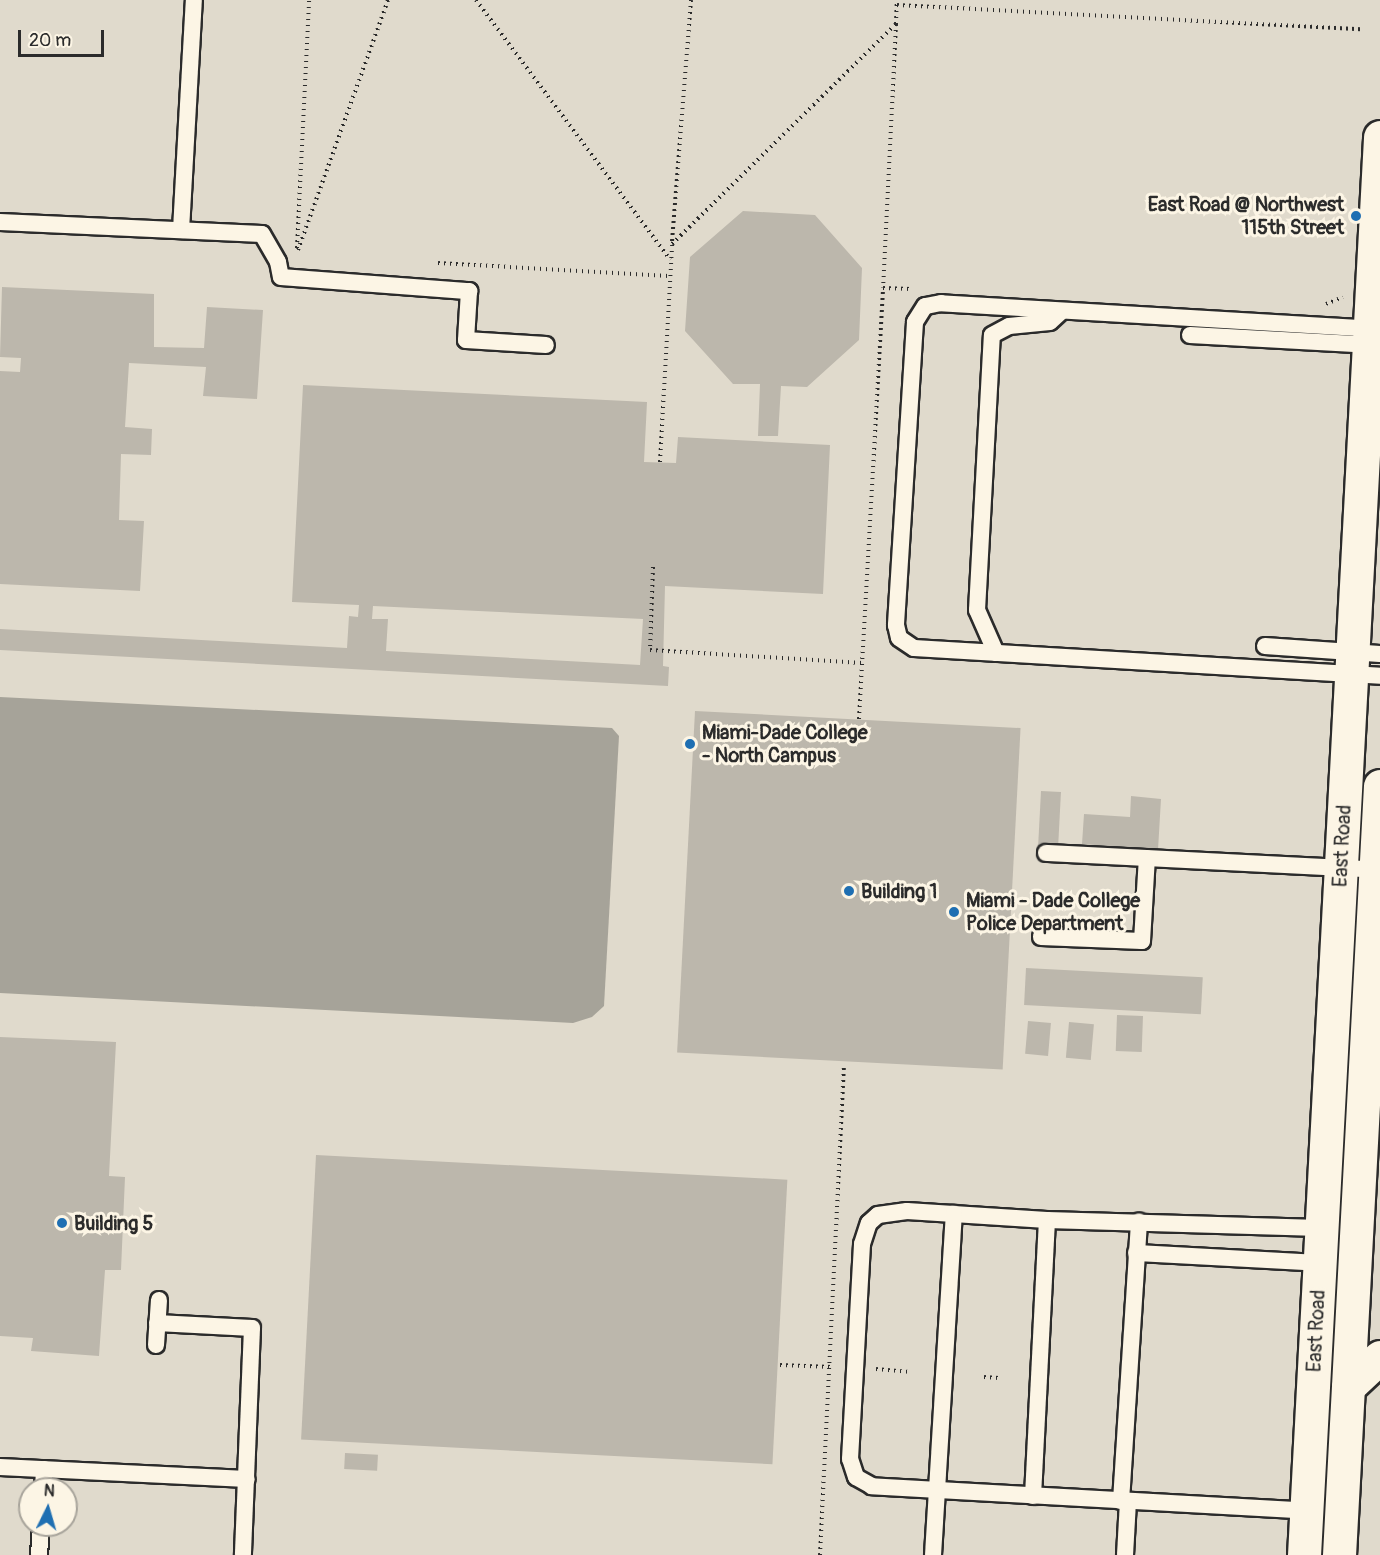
<!DOCTYPE html>
<html>
<head>
<meta charset="utf-8">
<style>
	body { margin:0 }
	#map { position:relative; width:1380px; height:1555px; overflow:hidden; background:#efe9da; font-family:Pangolin,sans-serif }
	div>[style] { position:absolute }
	[style*='--x'] { left:calc(var(--x)*1px); top:calc(var(--y)*1px); width:calc(var(--w)*1px); rotate:calc(var(--a)*1deg) }
	.built>* { inset:0; background:#e0dacc }
	.water>* { inset:0; background:#a6a399 }
	.building>* { inset:0; background:#bcb7ac; transform-origin:0 0 }
	.path>* { height:4px; margin-top:-2px; transform-origin:0; background:repeating-linear-gradient(90deg,#2b2b2b 0 1.5px,transparent 0 6px) }
	.roads { filter:drop-shadow(2px 0 #2b2b2b) drop-shadow(-2px 0 #2b2b2b) drop-shadow(0 2px #2b2b2b) drop-shadow(0 -2px #2b2b2b) }
	.service>* { height:16px; margin:-8px; padding:0 8px; transform-origin:8px; border-radius:8px; background:#fcf5e5 }
	.minor>* { height:33px; margin:-16.5px; padding:0 16.5px; transform-origin:16.5px; border-radius:16.5px; background:#fcf5e5 }
	.dots>* { width:16px; height:16px; translate:-50% -50%; box-sizing:border-box; border:3px solid #fcf5e5; border-radius:50% }
	span { translate:-50% -50%; white-space:nowrap; text-align:center; line-height:1.15; -webkit-text-stroke:6px #fcf5e5; paint-order:stroke }
	.poi-label { font-size:20px; color:#2b2b2b; font-weight:700 }
	.right { translate:-100% -50%; text-align:right }
	.left { translate:0 -50%; text-align:left }
	.street-label { font-size:20px; color:#2b2b2b }
	.north { position:absolute; left:18px; top:1477px; width:60px; height:60px; box-sizing:border-box; background:#fcf5e5; border:2px solid #a8a49b; border-radius:50%; rotate:5deg; font-size:16px; font-weight:700; line-height:24px; text-align:center; color:#2b2b2b }
	.north::after { content:''; display:block; margin:auto; width:21px; height:27px; background:#1f6fb2; clip-path:polygon(50% 0,100% 100%,50% 72%,0 100%) }
	.scale { position:absolute; left:18px; top:30px; width:86px; height:27px; box-sizing:border-box; border:3px solid #2b2b2b; border-top:0; padding-left:8px; font-size:18px; line-height:21px; white-space:nowrap; color:#2b2b2b; -webkit-text-stroke:4px #fcf5e5; paint-order:stroke }
</style>
</head>
<body>
<div id="map">
	<div class="built">
		<div style="clip-path:polygon(evenodd,0 0,1380px 0,1380px 1555px,0 1555px,0 0,30px 1489px,66px 1489px,66px 1525px,30px 1525px,30px 1489px)"></div>
	</div>
	<div class="water">
		<div style="clip-path:polygon(0 697px,612px 728px,619px 736px,604px 1006px,592px 1017px,573px 1023px,0 993px)"></div>
	</div>
	<div class="building">
		<div style="clip-path:polygon(743px 211px,815px 215px,862px 268px,859px 340px,807px 387px,781px 386px,778px 436px,758px 436px,760px 384px,733px 384px,685px 331px,690px 257px)"></div>
		<div style="clip-path:polygon(2px 287px,154px 294px,154px 347px,204px 348px,207px 307px,263px 310px,257px 399px,203px 396px,206px 367px,129px 363px,125px 427px,152px 429px,151px 455px,121px 454px,119px 520px,144px 521px,140px 591px,0 584px,0 371px,20px 372px,21px 358px,0 357px)"></div>
		<div style="clip-path:polygon(evenodd,303px 385px,647px 402px,644px 462px,676px 463px,678px 437px,830px 445px,823px 594px,665px 586px,663px 666px,669px 667px,668px 686px,0 650px,0 629px,347px 648px,349px 616px,358px 617px,359px 605px,292px 602px,303px 385px,373px 606px,643px 619px,640px 665px,386px 651px,388px 619px,372px 619px,373px 606px)"></div>
		<div style="left:695px;top:711px;width:326px;height:342px;rotate:3deg"></div>
		<div style="left:1041px;top:791px;width:20px;height:55px;rotate:3deg"></div>
		<div style="clip-path:polygon(1131px 796px,1161px 799px,1158px 850px,1082px 844px,1084px 814px,1130px 817px)"></div>
		<div style="left:1026px;top:968px;width:177px;height:37px;rotate:3deg"></div>
		<div style="left:1117px;top:1015px;width:26px;height:36px;rotate:2deg"></div>
		<div style="left:1028px;top:1021px;width:23px;height:33px;rotate:5deg"></div>
		<div style="left:1069px;top:1022px;width:25px;height:36px;rotate:5deg"></div>
		<div style="clip-path:polygon(0 1037px,116px 1042px,109px 1176px,125px 1177px,121px 1270px,105px 1270px,99px 1356px,31px 1351px,33px 1338px,0 1336px)"></div>
		<div style="left:316px;top:1155px;width:472px;height:285px;rotate:3deg"></div>
		<div style="left:345px;top:1453px;width:33px;height:16px;rotate:3deg"></div>
	</div>
	<div class="path">
		<div style="--x:476;--y:0;--w:324;--a:53.2"></div>
		<div style="--x:691;--y:0;--w:245;--a:94.5"></div>
		<div style="--x:672;--y:244;--w:314;--a:-44.5"></div>
		<div style="--x:896;--y:24;--w:24;--a:-88"></div>
		<div style="--x:897;--y:5;--w:464;--a:3"></div>
		<div style="--x:896;--y:24;--w:264;--a:92.8"></div>
		<div style="--x:883;--y:288;--w:28;--a:2"></div>
		<div style="--x:297;--y:248;--w:248;--a:-87.2"></div>
		<div style="--x:298;--y:250;--w:266;--a:-70.2"></div>
		<div style="--x:438;--y:263;--w:231;--a:3.2"></div>
		<div style="--x:1326;--y:304;--w:18;--a:-22"></div>
		<div style="--x:660;--y:462;--w:218;--a:-86.8"></div>
		<div style="--x:653;--y:567;--w:83;--a:92.1"></div>
		<div style="--x:650;--y:650;--w:213;--a:3.5"></div>
		<div style="--x:859;--y:719;--w:432;--a:-86.8"></div>
		<div style="--x:780;--y:1365;--w:52;--a:2.2"></div>
		<div style="--x:876;--y:1369;--w:33;--a:5"></div>
		<div style="--x:984;--y:1377;--w:15;--a:4"></div>
		<div style="--x:820;--y:1555;--w:488;--a:-87.2"></div>
	</div>
	<div class="roads">
		<div class="service">
			<div style="--x:0;--y:222;--w:262;--a:2.6"></div>
			<div style="--x:262;--y:234;--w:32;--a:60"></div>
			<div style="--x:278;--y:262;--w:15;--a:79"></div>
			<div style="--x:281;--y:277;--w:189;--a:4.3"></div>
			<div style="--x:469;--y:291;--w:49;--a:93.5"></div>
			<div style="--x:466;--y:340;--w:80;--a:3.6"></div>
			<div style="--x:181;--y:230;--w:230;--a:-86.8"></div>
			<div style="--x:1376;--y:329;--w:436;--a:-176.6"></div>
			<div style="--x:941;--y:303;--w:16;--a:169"></div>
			<div style="--x:925;--y:306;--w:19;--a:122"></div>
			<div style="--x:915;--y:322;--w:304;--a:93.6"></div>
			<div style="--x:896;--y:625;--w:13;--a:77"></div>
			<div style="--x:899;--y:638;--w:18;--a:34"></div>
			<div style="--x:914;--y:648;--w:467;--a:3.4"></div>
			<div style="--x:1190;--y:335;--w:183;--a:3.1"></div>
			<div style="--x:1265;--y:646;--w:115;--a:4"></div>
			<div style="--x:996;--y:653;--w:47;--a:-113.8"></div>
			<div style="--x:977;--y:610;--w:275;--a:-86.9"></div>
			<div style="--x:992;--y:335;--w:19;--a:-28"></div>
			<div style="--x:1009;--y:326;--w:41;--a:-5.6"></div>
			<div style="--x:1050;--y:322;--w:16;--a:-43"></div>
			<div style="--x:1046;--y:853;--w:330;--a:2.9"></div>
			<div style="--x:1041;--y:937;--w:101;--a:2.3"></div>
			<div style="--x:1142;--y:941;--w:83;--a:-86.6"></div>
			<div style="--x:1136;--y:1253;--w:184;--a:3.1"></div>
			<div style="--x:157;--y:1323;--w:95;--a:3"></div>
			<div style="--x:252;--y:1328;--w:227;--a:92.3"></div>
			<div style="--x:156;--y:1345;--w:45;--a:-86.2"></div>
			<div style="--x:0;--y:1467;--w:247;--a:2.8"></div>
			<div style="--x:43;--y:1489;--w:20;--a:-87"></div>
			<div style="--x:1033;--y:1496;--w:276;--a:-87.1"></div>
			<div style="--x:1121;--y:1501;--w:280;--a:-86.3"></div>
			<div style="--x:1313;--y:1511;--w:442;--a:-176.8"></div>
			<div style="--x:872;--y:1486;--w:18;--a:-151"></div>
			<div style="--x:856;--y:1477;--w:19;--a:-108"></div>
			<div style="--x:850;--y:1459;--w:215;--a:-86.8"></div>
			<div style="--x:862;--y:1244;--w:22;--a:-72"></div>
			<div style="--x:869;--y:1223;--w:12;--a:-42"></div>
			<div style="--x:878;--y:1215;--w:29;--a:-8"></div>
			<div style="--x:907;--y:1211;--w:140;--a:3.7"></div>
			<div style="--x:1047;--y:1220;--w:273;--a:1.7"></div>
			<div style="--x:39;--y:1555;--w:30;--a:-86"></div>
			<div style="--x:933;--y:1555;--w:342;--a:-86.5"></div>
			<div style="--x:1125;--y:1555;--w:53;--a:-86.8"></div>
		</div>
		<div class="minor">
			<div style="--x:1348;--y:1387;--w:44;--a:-43.2"></div>
			<div style="--x:1304;--y:1555;--w:1420;--a:-86.93"></div>
			<div style="--x:1339;--y:1555;--w:770;--a:-86.95"></div>
		</div>
	</div>
	<div class="dots">
		<div style="left:1356px;top:216px;background:#1f6fb2"></div>
		<div style="left:690px;top:744px;background:#1f6fb2"></div>
		<div style="left:849px;top:891px;background:#1f6fb2"></div>
		<div style="left:954px;top:912px;background:#1f6fb2"></div>
		<div style="left:62px;top:1223px;background:#1f6fb2"></div>
	</div>
	<div class="poi-label">
		<span class="right" style="left:1344px;top:216px">East Road @ Northwest<br>115th Street</span>
		<span class="left" style="left:702px;top:744px">Miami-Dade College<br>- North Campus</span>
		<span class="left" style="left:861px;top:891px">Building 1</span>
		<span class="left" style="left:966px;top:912px">Miami - Dade College<br>Police Department</span>
		<span class="left" style="left:74px;top:1223px">Building 5</span>
	</div>
	<div class="street-label">
		<span style="left:1342px;top:846px;rotate:-87deg">East Road</span>
		<span style="left:1316px;top:1331px;rotate:-87deg">East Road</span>
	</div>
	<div class="north">N</div>
	<div class="scale">20 m</div>
</div>
</body>
</html>
